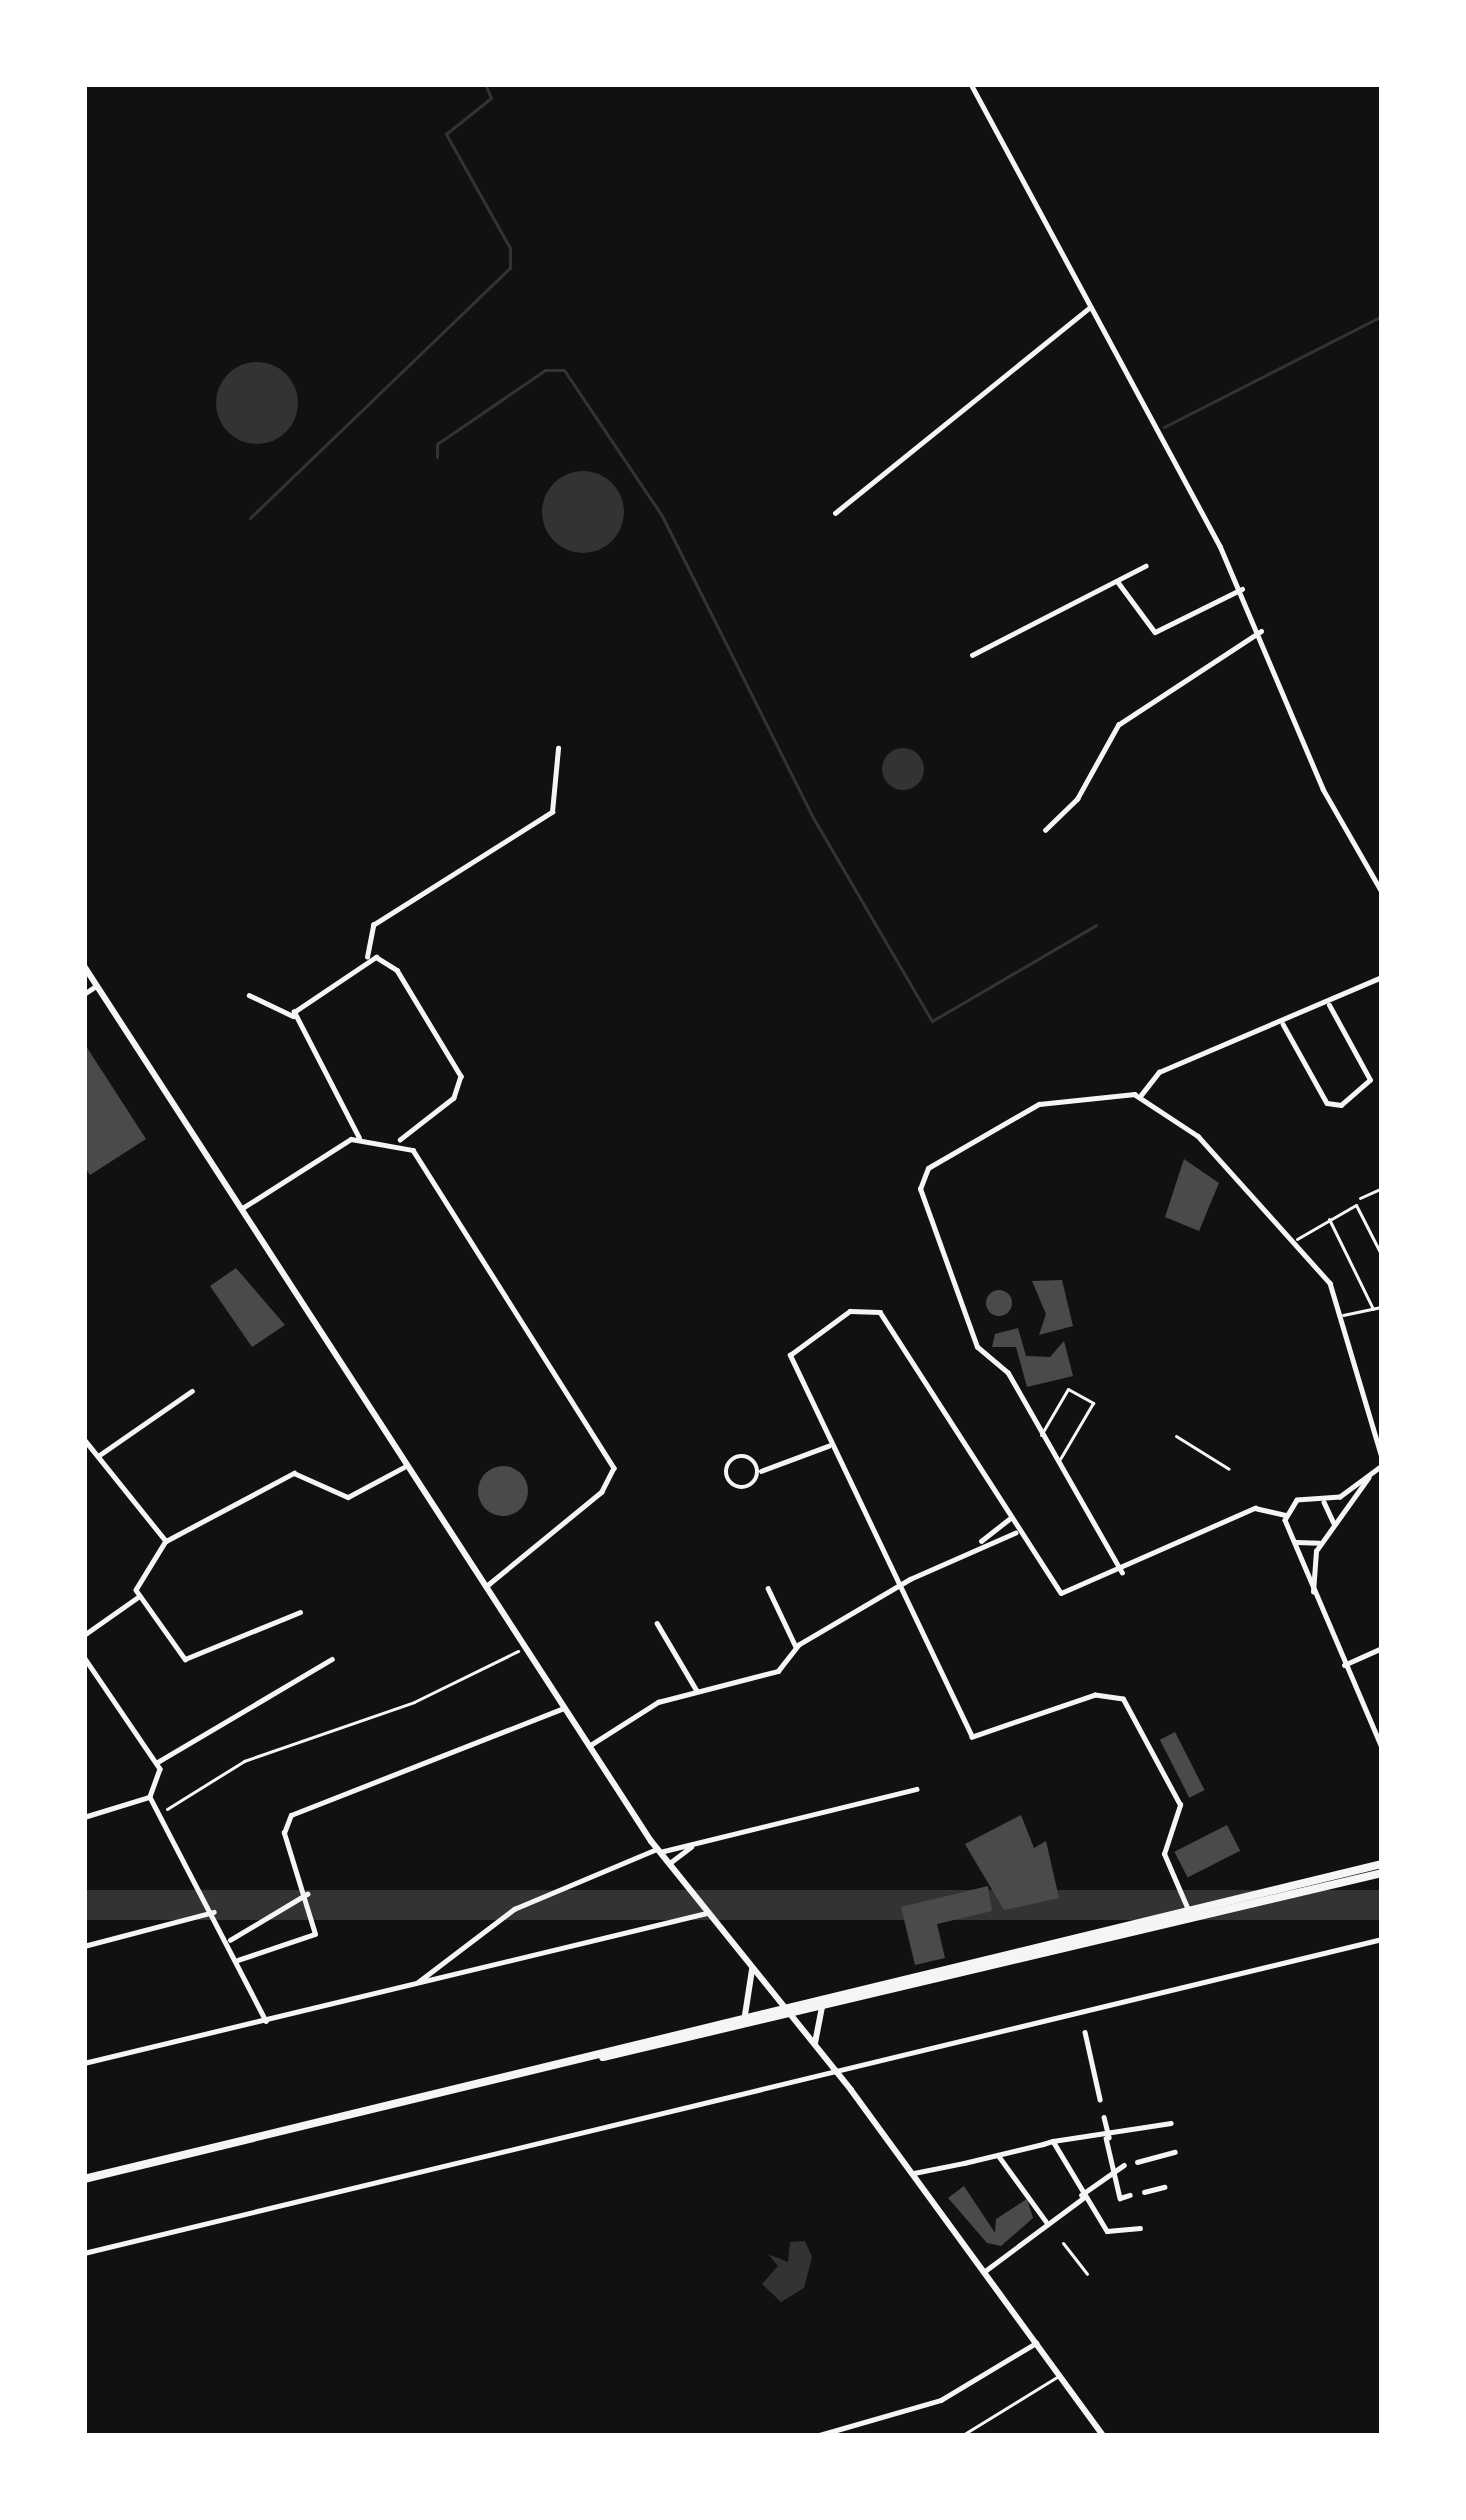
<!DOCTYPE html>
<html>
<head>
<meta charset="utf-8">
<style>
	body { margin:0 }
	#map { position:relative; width:1466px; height:2520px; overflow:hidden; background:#111; font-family:"Exo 2",sans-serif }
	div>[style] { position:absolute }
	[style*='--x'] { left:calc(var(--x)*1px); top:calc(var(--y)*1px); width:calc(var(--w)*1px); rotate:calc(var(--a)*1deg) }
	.water>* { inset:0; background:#333; transform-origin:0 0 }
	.round { border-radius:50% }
	.stream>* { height:3px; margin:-1.5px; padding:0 1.5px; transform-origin:1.5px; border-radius:1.5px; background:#333 }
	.building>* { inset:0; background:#4a4a4a; transform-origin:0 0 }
	.path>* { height:3px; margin:-1.5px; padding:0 1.5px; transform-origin:1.5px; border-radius:1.5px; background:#f5f5f5 }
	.service>* { height:3px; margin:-1.5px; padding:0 1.5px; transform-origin:1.5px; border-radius:1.5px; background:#f5f5f5 }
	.pedestrian>* { height:4.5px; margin:-2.25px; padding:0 2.25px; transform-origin:2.25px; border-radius:2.25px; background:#f5f5f5 }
	.minor>* { height:4.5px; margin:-2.25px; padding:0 2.25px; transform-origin:2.25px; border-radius:2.25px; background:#f5f5f5 }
	.minor>.ring { margin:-2.25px; padding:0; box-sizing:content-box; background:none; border:4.5px solid #f5f5f5; border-radius:50% }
	.tertiary>* { height:6px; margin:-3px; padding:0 3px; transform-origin:3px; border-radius:3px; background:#f5f5f5 }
	.primary>* { height:8px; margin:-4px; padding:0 4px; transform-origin:4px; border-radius:4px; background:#f5f5f5 }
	span { translate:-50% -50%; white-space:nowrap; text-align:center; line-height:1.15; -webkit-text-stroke:12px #fff; paint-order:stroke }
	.frame { position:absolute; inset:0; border:87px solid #fff; pointer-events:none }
</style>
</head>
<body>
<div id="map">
	<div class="water">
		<div class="round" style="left:216px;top:362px;width:82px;height:82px"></div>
		<div class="round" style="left:542px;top:471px;width:82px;height:82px"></div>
		<div class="round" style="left:882px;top:748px;width:42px;height:42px"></div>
		<div style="left:1382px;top:1890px;width:30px;height:1335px;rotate:90deg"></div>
		<div style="clip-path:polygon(790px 2242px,805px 2241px,812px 2257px,804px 2288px,781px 2302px,762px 2284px,778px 2266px,768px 2254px,788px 2262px)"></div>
	</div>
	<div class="stream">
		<div style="--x:1164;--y:427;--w:245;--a:-27"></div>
		<div style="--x:437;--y:457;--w:13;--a:-90"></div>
		<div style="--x:437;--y:444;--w:131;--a:-34.4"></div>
		<div style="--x:545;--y:370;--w:19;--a:0"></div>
		<div style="--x:564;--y:370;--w:176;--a:56.1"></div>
		<div style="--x:662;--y:516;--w:341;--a:63.4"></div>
		<div style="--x:815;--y:821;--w:232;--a:59.7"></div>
		<div style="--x:932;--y:1021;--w:190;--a:-30.3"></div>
		<div style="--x:250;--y:518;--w:361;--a:-43.9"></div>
		<div style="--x:510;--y:268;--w:20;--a:-90"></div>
		<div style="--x:510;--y:248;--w:131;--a:-119.3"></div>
		<div style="--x:446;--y:134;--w:58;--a:-38.7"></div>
		<div style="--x:491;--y:98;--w:15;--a:-113"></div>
	</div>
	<div class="building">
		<div style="clip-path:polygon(84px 1043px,146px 1139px,90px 1175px,84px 1166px)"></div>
		<div style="clip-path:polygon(1184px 1159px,1219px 1183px,1199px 1231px,1165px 1217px)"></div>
		<div style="clip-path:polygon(236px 1268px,285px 1325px,252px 1347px,210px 1286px)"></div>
		<div style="clip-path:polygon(1062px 1280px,1073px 1326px,1039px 1335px,1046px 1314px,1032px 1281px)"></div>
		<div class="round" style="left:986px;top:1290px;width:26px;height:26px"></div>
		<div style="clip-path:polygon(1018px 1328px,1026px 1356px,1050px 1357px,1064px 1341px,1073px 1376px,1027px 1387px,1016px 1347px,992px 1347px,995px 1334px)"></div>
		<div class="round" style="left:478px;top:1466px;width:50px;height:50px"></div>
		<div style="left:1175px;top:1732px;width:65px;height:17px;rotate:63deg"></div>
		<div style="clip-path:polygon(1021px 1815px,1034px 1848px,1046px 1841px,1059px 1898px,1004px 1910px,965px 1844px)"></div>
		<div style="left:1227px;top:1825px;width:29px;height:59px;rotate:63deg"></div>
		<div style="clip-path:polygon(988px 1886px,992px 1911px,937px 1924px,945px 1958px,915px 1965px,901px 1907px)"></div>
		<div style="clip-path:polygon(964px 2186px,995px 2233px,996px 2219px,1027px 2199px,1033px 2218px,1001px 2246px,987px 2243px,948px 2198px)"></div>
	</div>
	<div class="path">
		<div style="--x:1360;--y:1198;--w:24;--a:-24"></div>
		<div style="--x:1176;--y:1436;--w:62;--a:31.9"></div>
		<div style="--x:167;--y:1809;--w:91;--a:-31.9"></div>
		<div style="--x:244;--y:1761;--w:180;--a:-19.1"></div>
		<div style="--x:414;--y:1702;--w:116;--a:-26.1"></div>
		<div style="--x:1063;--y:2243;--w:39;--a:52"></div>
	</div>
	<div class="service">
		<div style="--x:1329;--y:1219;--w:100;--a:63.9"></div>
		<div style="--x:1297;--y:1239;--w:68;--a:-30"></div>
		<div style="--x:1356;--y:1205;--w:57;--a:63"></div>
		<div style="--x:1343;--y:1315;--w:40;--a:-12"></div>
		<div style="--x:1041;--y:1435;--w:53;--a:-59.6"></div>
		<div style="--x:1068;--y:1389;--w:29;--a:29"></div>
		<div style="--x:1093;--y:1403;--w:65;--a:120.5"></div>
		<div style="--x:961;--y:2436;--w:113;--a:-31.6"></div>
	</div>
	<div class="pedestrian">
		<div style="--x:1085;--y:2032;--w:69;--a:77.4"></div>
		<div style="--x:1104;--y:2117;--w:21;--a:76"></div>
		<div style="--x:1106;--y:2138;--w:62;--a:76.9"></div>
		<div style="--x:1120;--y:2198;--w:10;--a:-17"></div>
		<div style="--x:1053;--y:2141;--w:119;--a:-8.7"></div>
		<div style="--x:1137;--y:2162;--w:39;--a:-15"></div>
		<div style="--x:964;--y:2163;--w:81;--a:-13.5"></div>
		<div style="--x:1144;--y:2192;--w:21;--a:-14"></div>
		<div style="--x:1081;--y:2195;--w:52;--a:-34.9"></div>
	</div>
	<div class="minor">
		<div style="--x:971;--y:84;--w:525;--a:61.68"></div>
		<div style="--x:1220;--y:546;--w:264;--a:67"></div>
		<div style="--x:1323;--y:789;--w:119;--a:60.2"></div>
		<div style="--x:835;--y:513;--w:328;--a:-38.9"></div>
		<div style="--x:1118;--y:582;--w:62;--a:53.5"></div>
		<div style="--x:1155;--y:632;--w:97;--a:-26.3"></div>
		<div style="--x:972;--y:655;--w:195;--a:-27.2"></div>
		<div style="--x:1045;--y:830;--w:45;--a:-44.1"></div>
		<div style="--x:1077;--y:799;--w:85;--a:-61"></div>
		<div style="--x:1118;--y:725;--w:171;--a:-33.3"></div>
		<div style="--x:367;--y:957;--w:33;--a:-79"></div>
		<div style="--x:373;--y:925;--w:212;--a:-32.3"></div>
		<div style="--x:552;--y:812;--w:64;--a:-84.6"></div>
		<div style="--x:84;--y:994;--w:14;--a:-34"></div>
		<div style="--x:249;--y:995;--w:49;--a:25.5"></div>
		<div style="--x:1283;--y:1024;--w:90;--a:60.9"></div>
		<div style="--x:1327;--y:1103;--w:14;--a:8"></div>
		<div style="--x:1341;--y:1105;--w:38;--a:-41"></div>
		<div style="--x:1370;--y:1080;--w:85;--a:-118.7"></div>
		<div style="--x:1141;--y:1095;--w:29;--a:-52"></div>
		<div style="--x:1159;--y:1072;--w:242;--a:-23.1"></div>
		<div style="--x:359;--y:1138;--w:142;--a:-117.3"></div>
		<div style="--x:294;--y:1012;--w:99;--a:-33.9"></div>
		<div style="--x:376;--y:957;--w:25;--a:32"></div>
		<div style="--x:397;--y:970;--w:124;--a:58.9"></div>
		<div style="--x:461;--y:1076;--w:23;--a:108"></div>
		<div style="--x:454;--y:1098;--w:68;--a:142.1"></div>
		<div style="--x:241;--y:1209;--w:130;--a:-32.5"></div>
		<div style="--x:351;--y:1139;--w:63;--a:10.1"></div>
		<div style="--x:413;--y:1150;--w:376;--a:57.7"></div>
		<div style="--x:614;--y:1468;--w:27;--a:117"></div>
		<div style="--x:602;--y:1492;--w:149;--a:140.7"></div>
		<div style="--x:84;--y:1439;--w:131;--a:51.2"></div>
		<div class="ring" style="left:726px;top:1456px;width:27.5px;height:27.5px"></div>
		<div style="--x:98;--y:1456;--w:114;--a:-34.7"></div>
		<div style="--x:1382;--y:1466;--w:52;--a:143.6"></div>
		<div style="--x:1340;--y:1497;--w:43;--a:176"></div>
		<div style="--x:1297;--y:1500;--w:23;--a:121"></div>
		<div style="--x:1285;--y:1520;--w:247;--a:66.9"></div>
		<div style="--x:761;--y:1471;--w:72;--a:-20.5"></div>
		<div style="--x:1324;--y:1502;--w:23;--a:65"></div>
		<div style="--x:166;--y:1541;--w:145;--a:-28"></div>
		<div style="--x:294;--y:1473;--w:59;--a:24"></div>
		<div style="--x:348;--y:1497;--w:66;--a:-28.1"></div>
		<div style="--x:166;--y:1541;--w:57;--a:121.5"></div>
		<div style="--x:136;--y:1590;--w:85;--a:54.6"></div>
		<div style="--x:185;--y:1659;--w:124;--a:-22.2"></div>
		<div style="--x:981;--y:1541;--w:36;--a:-38"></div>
		<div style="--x:1296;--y:1542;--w:23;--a:2"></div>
		<div style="--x:1122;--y:1573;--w:230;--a:-119.7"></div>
		<div style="--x:1008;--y:1373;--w:40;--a:-140"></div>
		<div style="--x:977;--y:1347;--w:168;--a:-109.8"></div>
		<div style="--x:920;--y:1189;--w:22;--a:-69"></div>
		<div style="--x:928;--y:1168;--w:128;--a:-30"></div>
		<div style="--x:1039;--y:1104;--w:96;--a:-6"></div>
		<div style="--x:1134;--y:1094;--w:77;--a:33.3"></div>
		<div style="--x:1198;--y:1136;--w:198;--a:48.1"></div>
		<div style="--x:1330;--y:1283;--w:182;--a:73.4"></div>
		<div style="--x:768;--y:1588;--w:65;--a:64.6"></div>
		<div style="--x:1313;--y:1592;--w:41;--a:-85.8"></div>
		<div style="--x:1316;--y:1551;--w:90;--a:-54.5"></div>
		<div style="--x:657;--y:1623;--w:79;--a:59.5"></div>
		<div style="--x:84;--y:1635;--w:66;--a:-35.1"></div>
		<div style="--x:84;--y:1657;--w:135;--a:55.8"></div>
		<div style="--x:160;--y:1769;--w:30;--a:110"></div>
		<div style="--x:1344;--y:1665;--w:42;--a:-24.1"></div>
		<div style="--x:589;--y:1746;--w:82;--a:-32.5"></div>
		<div style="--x:658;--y:1702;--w:124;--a:-14.5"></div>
		<div style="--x:778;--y:1671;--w:33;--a:-52"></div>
		<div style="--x:798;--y:1645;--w:130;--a:-30.5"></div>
		<div style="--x:910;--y:1579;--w:115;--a:-23.7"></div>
		<div style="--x:156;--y:1763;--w:204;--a:-30.6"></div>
		<div style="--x:150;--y:1797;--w:252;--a:62.6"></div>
		<div style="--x:84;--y:1817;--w:68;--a:-17.1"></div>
		<div style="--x:660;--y:1852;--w:264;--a:-13.8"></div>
		<div style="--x:671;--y:1862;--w:25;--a:-37"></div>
		<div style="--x:1189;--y:1912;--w:63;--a:-113.3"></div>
		<div style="--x:1164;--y:1854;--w:52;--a:-71.9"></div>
		<div style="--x:1180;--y:1805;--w:120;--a:-118.3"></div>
		<div style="--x:1123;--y:1699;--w:28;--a:-172"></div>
		<div style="--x:1095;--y:1695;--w:130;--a:161.1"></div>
		<div style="--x:972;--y:1737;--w:423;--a:-115.5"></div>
		<div style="--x:790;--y:1355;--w:74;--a:-36.3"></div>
		<div style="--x:850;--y:1311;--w:30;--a:2"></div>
		<div style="--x:880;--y:1312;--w:334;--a:57.2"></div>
		<div style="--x:1061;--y:1593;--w:212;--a:-23.7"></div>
		<div style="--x:1255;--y:1508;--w:32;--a:13"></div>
		<div style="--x:230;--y:1940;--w:90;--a:-30.9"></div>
		<div style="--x:84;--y:1946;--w:134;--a:-14.7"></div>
		<div style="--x:238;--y:1960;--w:81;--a:-18.7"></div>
		<div style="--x:315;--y:1934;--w:106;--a:-107.1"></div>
		<div style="--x:284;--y:1833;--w:19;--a:-69"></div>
		<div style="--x:291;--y:1815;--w:293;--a:-21.4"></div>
		<div style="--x:418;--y:1982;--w:121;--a:-37.2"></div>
		<div style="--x:514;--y:1909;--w:155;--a:-22.8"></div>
		<div style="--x:84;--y:2063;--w:641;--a:-13.54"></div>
		<div style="--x:1043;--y:2144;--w:10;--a:-17"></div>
		<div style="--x:1053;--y:2141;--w:105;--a:59"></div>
		<div style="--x:1107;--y:2231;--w:33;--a:-5"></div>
		<div style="--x:998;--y:2155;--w:85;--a:54.1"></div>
		<div style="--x:914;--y:2173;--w:51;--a:-11.3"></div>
		<div style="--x:84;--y:2253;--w:1335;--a:-13.6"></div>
		<div style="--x:985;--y:2271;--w:121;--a:-36.6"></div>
		<div style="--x:816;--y:2436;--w:130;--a:-16.1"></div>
		<div style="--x:941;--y:2400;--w:111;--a:-31"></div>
	</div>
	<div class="tertiary">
		<div style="--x:84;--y:966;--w:1043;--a:57.06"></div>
		<div style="--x:651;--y:1841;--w:319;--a:51.2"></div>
		<div style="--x:851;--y:2090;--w:428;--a:53.9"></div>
		<div style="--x:745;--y:2015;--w:46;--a:-81.2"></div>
		<div style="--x:815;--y:2043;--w:37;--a:-79"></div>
	</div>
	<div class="primary">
		<div style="--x:603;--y:2057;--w:800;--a:-13.29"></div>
		<div style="--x:84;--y:2179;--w:1336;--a:-13.64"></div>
	</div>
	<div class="frame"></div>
</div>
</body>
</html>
